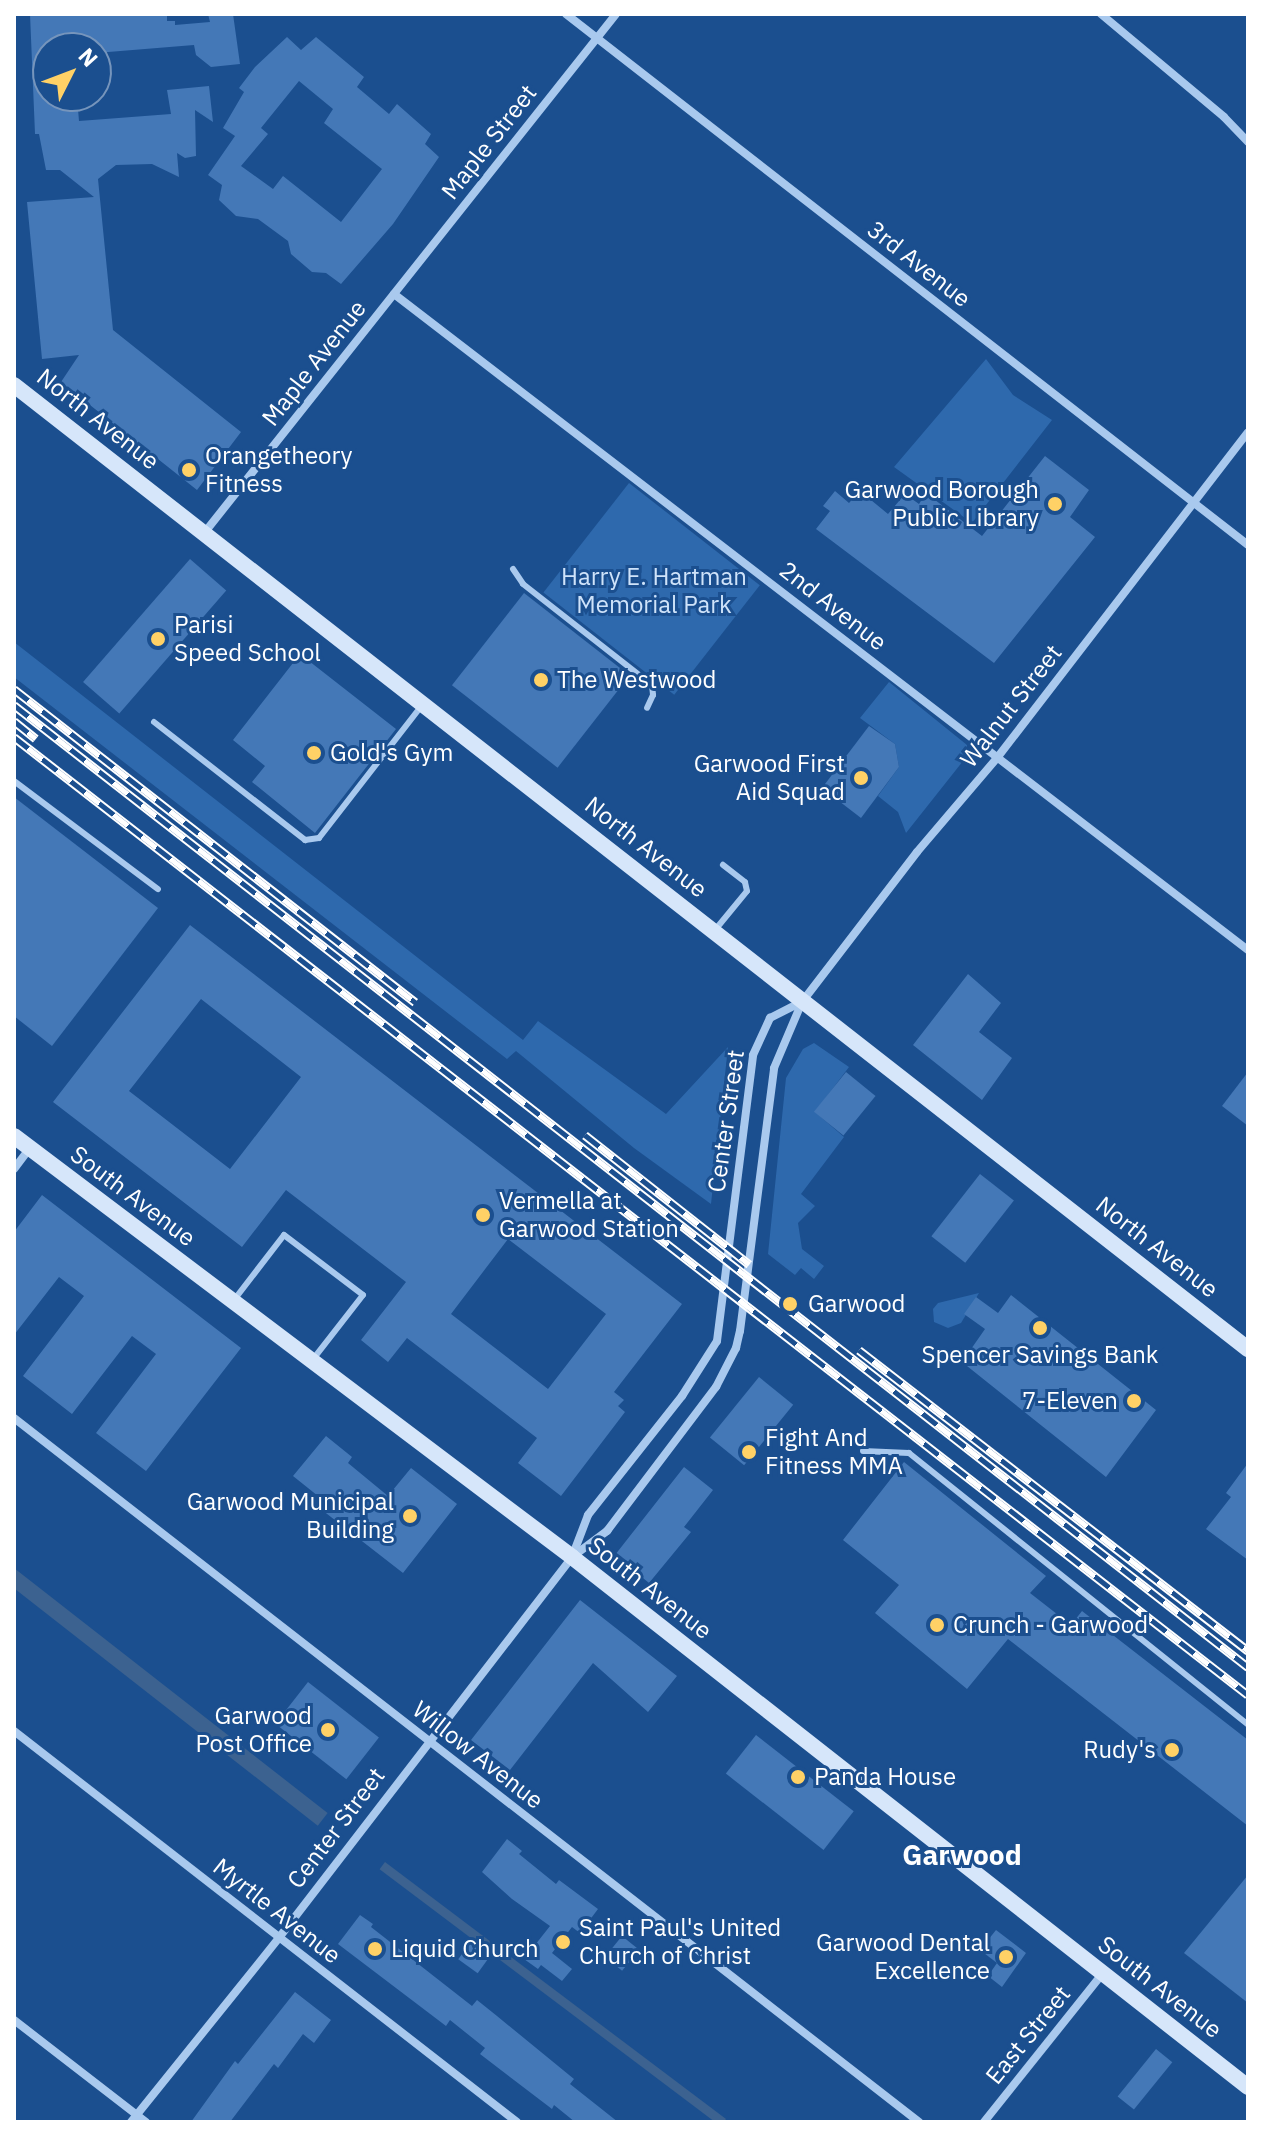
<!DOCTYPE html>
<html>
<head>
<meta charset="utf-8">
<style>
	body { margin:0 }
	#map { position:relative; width:1262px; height:2136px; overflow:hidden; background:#1b4f8f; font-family:"IBM Plex Sans",sans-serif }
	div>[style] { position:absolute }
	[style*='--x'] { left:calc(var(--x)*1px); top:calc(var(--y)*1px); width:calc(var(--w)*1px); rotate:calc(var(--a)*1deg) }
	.green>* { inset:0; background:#2e69ad; transform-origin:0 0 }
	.water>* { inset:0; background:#3c6290; transform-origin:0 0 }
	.building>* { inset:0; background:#4478b7; transform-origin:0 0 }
	.lane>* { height:6px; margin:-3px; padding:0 3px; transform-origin:3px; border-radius:3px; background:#a9c9ee }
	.street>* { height:8px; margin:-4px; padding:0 4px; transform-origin:4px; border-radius:4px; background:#a9c9ee }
	.secondary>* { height:16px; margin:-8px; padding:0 8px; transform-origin:8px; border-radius:8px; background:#d6e6fa }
	.rail>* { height:9px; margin-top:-4.5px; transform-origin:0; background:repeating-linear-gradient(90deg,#1b4f8f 0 18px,#fff 0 36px); box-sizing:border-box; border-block:2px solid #fff }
	.dots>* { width:22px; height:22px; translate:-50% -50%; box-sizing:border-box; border:4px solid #1b4f8f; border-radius:50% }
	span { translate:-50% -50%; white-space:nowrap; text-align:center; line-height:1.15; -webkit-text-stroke:6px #1b4f8f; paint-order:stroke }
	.street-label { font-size:24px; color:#fff }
	.poi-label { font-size:24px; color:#fff }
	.left { translate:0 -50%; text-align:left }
	.right { translate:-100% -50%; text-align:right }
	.park-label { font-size:24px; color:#cfe3fa }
	.quarter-label { font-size:28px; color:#fff; font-weight:700 }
	.frame { position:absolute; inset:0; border:16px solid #fff; pointer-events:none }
	.north { position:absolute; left:32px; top:32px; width:80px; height:80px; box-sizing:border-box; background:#1b4f8f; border:2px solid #7695bc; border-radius:50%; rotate:48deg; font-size:22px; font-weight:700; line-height:32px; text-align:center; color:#fff }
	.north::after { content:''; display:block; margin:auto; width:28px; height:36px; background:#ffd166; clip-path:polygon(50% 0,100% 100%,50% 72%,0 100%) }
</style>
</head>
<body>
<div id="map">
	<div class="green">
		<div style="clip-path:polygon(986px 359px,1013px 395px,1052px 420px,972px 523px,894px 467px)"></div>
		<div style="left:629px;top:483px;width:166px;height:139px;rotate:38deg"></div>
		<div style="clip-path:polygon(14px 642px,523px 1040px,538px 1021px,666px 1114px,728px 1047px,711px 1204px,634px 1148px,516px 1051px,507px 1059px,14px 677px)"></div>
		<div style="clip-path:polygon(889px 682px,967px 745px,967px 756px,906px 833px,898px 812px,878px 796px,899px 767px,895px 744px,860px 718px)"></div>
		<div style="clip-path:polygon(814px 1043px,849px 1067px,815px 1112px,844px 1137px,801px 1194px,815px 1206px,798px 1223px,802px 1249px,824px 1266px,814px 1279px,801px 1268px,795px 1275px,768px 1254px,786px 1078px,803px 1049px)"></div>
		<div style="clip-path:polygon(979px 1293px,961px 1323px,948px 1328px,934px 1322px,933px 1309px,938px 1303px)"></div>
	</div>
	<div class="water">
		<div style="left:14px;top:1568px;width:398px;height:16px;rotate:38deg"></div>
		<div style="left:385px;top:1862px;width:427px;height:9px;rotate:37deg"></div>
	</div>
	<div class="building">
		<div style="clip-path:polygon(30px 14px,167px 14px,167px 21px,175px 21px,175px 25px,210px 22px,208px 14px,233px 14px,240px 64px,211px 67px,196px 55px,194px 45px,96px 53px,96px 48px,48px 48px,48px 100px,77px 97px,79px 121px,171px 114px,167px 90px,209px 86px,213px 122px,195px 110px,196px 156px,185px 158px,177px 153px,179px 177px,152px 164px,116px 165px,98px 179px,113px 330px,241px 432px,197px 490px,61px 382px,79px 355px,42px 359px,27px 202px,94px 197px,60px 170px,46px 170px,39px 134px,35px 134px)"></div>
		<div style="clip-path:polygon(evenodd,287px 37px,301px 50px,316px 37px,364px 77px,357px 87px,389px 114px,397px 104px,431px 134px,425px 144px,439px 157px,393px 224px,341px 284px,326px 273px,312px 272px,291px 254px,288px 241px,258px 219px,236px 216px,219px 200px,222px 185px,208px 175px,235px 136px,223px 128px,244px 92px,239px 88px,255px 67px,287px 37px,299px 81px,333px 109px,324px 123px,382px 169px,341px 222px,283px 176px,273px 189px,241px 166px,268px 134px,261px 128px,299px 81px)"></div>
		<div style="clip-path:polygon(1045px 456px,1089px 490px,1070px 517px,1095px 537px,994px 663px,816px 529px,830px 511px,823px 506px,835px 491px,849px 503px,860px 491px,888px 514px,905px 494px,919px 504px,926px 493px,982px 536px)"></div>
		<div style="left:190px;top:559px;width:48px;height:163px;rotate:41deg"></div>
		<div style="left:524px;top:593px;width:134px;height:117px;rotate:38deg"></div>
		<div style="clip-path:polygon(300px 654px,396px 729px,315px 833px,252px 782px,265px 766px,233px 740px)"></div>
		<div style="clip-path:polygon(869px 726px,895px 744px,899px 767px,861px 818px,822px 788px)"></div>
		<div style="clip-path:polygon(14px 797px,158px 908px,52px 1046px,14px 1016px)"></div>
		<div style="clip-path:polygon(evenodd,190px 925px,682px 1304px,614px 1392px,624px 1400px,618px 1406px,625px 1412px,561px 1496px,518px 1463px,537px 1438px,407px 1338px,388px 1362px,361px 1340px,406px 1282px,286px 1190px,242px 1247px,53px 1102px,190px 925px,201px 999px,301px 1077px,230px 1169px,129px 1091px,201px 999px,190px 925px,508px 1239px,606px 1314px,548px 1389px,451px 1314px,508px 1239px)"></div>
		<div style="clip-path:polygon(968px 974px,1001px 1003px,979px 1032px,1012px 1058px,982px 1100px,913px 1045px)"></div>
		<div style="left:846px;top:1072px;width:38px;height:51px;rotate:39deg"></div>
		<div style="clip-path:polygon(1248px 1072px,1248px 1126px,1222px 1106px)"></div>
		<div style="left:980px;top:1174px;width:43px;height:79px;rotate:38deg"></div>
		<div style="clip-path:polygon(42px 1195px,241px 1348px,146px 1471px,96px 1433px,156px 1354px,132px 1336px,72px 1414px,23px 1376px,84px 1296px,59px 1277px,14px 1335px,14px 1232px)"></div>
		<div style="clip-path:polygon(1011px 1295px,1156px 1410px,1106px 1477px,962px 1362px,985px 1329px,964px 1314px,976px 1297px,998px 1313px)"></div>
		<div style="left:759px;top:1377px;width:44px;height:78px;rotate:39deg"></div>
		<div style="clip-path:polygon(326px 1436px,352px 1457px,348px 1463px,388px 1496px,411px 1468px,457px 1504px,403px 1573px,313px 1503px,318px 1496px,293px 1476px)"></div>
		<div style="clip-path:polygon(904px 1462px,1046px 1576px,1030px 1593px,1071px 1625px,1082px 1611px,1248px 1740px,1248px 1826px,1008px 1639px,967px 1689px,875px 1613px,899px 1585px,843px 1540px)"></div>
		<div style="clip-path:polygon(1248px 1463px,1248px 1560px,1206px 1529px,1231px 1497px,1226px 1493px)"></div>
		<div style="clip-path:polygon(684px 1467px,713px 1490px,684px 1527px,691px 1532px,649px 1583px,615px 1555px)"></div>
		<div style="clip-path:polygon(580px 1600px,677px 1676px,648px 1712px,593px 1663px,510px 1770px,471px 1740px)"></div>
		<div style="left:308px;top:1682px;width:90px;height:53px;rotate:38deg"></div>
		<div style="left:756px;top:1735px;width:124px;height:49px;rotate:38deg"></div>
		<div style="clip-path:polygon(507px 1839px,522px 1851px,519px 1854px,556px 1884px,559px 1880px,598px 1909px,580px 1933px,572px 1927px,552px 1953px,572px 1969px,562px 1981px,541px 1965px,538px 1969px,524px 1959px,550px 1926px,512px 1899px,482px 1872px)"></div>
		<div style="clip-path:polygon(1248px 1875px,1248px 2003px,1184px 1953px)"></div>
		<div style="clip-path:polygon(360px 1915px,373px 1924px,371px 1927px,472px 2006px,477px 2000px,497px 2016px,574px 2079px,570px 2084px,618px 2122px,575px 2122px,554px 2105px,552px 2109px,480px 2054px,485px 2048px,450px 2020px,446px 2026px,338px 1944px)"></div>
		<div style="clip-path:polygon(996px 1930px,1026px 1953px,1002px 1987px,988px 1976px,997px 1963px,980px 1950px)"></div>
		<div style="left:622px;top:1936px;width:22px;height:27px;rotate:39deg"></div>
		<div style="left:470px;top:1943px;width:24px;height:20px;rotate:36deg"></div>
		<div style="clip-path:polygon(295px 1992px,331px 2020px,314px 2043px,303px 2034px,278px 2068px,274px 2064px,230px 2122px,191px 2122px,235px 2061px,238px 2064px)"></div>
		<div style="left:1156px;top:2049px;width:21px;height:61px;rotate:39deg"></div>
	</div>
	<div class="lane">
		<div style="--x:513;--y:569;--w:18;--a:56"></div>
		<div style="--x:523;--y:584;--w:164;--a:38.1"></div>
		<div style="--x:652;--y:685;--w:10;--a:84"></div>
		<div style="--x:653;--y:695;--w:14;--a:115"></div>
		<div style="--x:154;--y:722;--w:192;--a:38"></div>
		<div style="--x:305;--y:840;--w:14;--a:-8"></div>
		<div style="--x:319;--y:838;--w:168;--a:-52.2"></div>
		<div style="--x:14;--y:781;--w:180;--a:36.9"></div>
		<div style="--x:715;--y:930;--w:50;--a:-50.6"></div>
		<div style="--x:747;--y:891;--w:9;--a:-103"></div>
		<div style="--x:745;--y:882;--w:28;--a:-142"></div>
		<div style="--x:234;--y:1300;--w:82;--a:-52.4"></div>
		<div style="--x:284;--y:1235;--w:99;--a:37.2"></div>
		<div style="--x:363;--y:1295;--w:80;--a:127.9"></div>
		<div style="--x:863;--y:1451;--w:46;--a:2.5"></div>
		<div style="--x:909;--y:1453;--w:435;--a:38.7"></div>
	</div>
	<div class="street">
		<div style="--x:566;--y:14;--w:864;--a:37.9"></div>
		<div style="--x:1101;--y:14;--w:160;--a:39.9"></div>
		<div style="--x:1224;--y:117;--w:35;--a:46"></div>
		<div style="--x:394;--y:294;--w:1077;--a:37.53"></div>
		<div style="--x:205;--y:532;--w:661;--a:-51.57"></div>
		<div style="--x:14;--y:1169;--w:25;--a:-53"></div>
		<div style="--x:14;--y:1418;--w:1147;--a:37.88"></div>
		<div style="--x:572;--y:1557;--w:45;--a:-69.1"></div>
		<div style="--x:588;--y:1515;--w:152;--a:-51.7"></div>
		<div style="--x:682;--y:1396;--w:65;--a:-57.5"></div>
		<div style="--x:717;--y:1341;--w:288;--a:-82.8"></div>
		<div style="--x:753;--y:1055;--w:41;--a:-65.3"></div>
		<div style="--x:770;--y:1018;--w:35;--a:-27"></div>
		<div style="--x:14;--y:1731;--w:637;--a:37.86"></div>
		<div style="--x:14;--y:2020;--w:167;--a:37.7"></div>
		<div style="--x:131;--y:2122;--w:235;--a:-51.2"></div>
		<div style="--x:278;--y:1939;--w:482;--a:-52.4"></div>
		<div style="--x:572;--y:1557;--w:44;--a:-36.6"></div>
		<div style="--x:607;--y:1531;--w:181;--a:-52.9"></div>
		<div style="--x:716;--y:1387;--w:44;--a:-62.9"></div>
		<div style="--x:736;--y:1348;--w:17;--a:-77"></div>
		<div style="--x:740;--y:1331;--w:265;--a:-82.6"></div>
		<div style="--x:774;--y:1068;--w:72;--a:-67"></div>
		<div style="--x:802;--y:1002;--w:189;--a:-52.5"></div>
		<div style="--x:917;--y:852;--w:123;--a:-49.6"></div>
		<div style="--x:997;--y:758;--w:411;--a:-52.4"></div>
		<div style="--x:984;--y:2122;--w:191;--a:-51.4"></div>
	</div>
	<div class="secondary">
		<div style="--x:14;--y:385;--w:1566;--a:38"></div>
		<div style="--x:14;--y:1136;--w:699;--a:37.03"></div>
		<div style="--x:572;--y:1557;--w:859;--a:38.1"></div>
	</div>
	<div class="rail">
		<div style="--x:14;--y:689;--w:509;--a:37.97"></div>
		<div style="--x:14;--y:705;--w:1565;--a:37.94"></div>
		<div style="--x:14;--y:721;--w:28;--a:39"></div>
		<div style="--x:14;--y:737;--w:1562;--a:37.82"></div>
		<div style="--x:585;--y:1135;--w:209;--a:38.2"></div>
		<div style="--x:859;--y:1350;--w:492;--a:37.7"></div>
	</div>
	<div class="dots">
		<div style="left:189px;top:470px;background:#ffd166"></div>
		<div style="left:1055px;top:504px;background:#ffd166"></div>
		<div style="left:158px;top:639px;background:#ffd166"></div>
		<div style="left:541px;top:680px;background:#ffd166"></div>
		<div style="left:314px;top:753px;background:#ffd166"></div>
		<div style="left:861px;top:778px;background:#ffd166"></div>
		<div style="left:483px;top:1215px;background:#ffd166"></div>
		<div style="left:790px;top:1304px;background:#ffd166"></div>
		<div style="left:1040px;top:1328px;background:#ffd166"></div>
		<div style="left:1134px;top:1401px;background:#ffd166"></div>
		<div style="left:749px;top:1452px;background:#ffd166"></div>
		<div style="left:410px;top:1516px;background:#ffd166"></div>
		<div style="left:937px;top:1625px;background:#ffd166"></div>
		<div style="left:328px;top:1730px;background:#ffd166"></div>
		<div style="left:1172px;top:1750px;background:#ffd166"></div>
		<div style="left:798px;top:1777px;background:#ffd166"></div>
		<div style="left:563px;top:1942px;background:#ffd166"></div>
		<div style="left:375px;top:1949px;background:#ffd166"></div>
		<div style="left:1006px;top:1957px;background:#ffd166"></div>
	</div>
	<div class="street-label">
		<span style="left:489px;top:142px;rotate:-52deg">Maple Street</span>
		<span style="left:919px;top:264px;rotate:38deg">3rd Avenue</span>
		<span style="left:314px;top:363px;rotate:-52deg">Maple Avenue</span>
		<span style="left:98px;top:419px;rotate:38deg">North Avenue</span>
		<span style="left:833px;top:606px;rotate:38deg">2nd Avenue</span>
		<span style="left:1011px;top:706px;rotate:-52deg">Walnut Street</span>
		<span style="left:646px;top:847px;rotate:38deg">North Avenue</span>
		<span style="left:726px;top:1121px;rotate:-82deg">Center Street</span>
		<span style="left:133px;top:1196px;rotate:37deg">South Avenue</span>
		<span style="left:1157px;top:1247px;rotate:38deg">North Avenue</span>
		<span style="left:650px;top:1588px;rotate:38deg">South Avenue</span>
		<span style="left:478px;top:1755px;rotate:38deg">Willow Avenue</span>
		<span style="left:336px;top:1828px;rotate:-53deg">Center Street</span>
		<span style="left:277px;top:1911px;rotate:38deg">Myrtle Avenue</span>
		<span style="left:1160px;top:1987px;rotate:38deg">South Avenue</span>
		<span style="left:1028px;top:2035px;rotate:-51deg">East Street</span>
	</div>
	<div class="poi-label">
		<span class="left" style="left:205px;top:470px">Orangetheory<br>Fitness</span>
		<span class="right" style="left:1039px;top:504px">Garwood Borough<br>Public Library</span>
		<span class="left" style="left:174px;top:639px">Parisi<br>Speed School</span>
		<span class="left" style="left:557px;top:680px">The Westwood</span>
		<span class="left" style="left:330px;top:753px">Gold's Gym</span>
		<span class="right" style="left:845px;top:778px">Garwood First<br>Aid Squad</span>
		<span class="left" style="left:499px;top:1215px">Vermella at<br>Garwood Station</span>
		<span class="left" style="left:808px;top:1304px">Garwood</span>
		<span style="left:1040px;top:1355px">Spencer Savings Bank</span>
		<span class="right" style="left:1118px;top:1401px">7-Eleven</span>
		<span class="left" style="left:765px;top:1452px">Fight And<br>Fitness MMA</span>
		<span class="right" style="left:394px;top:1516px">Garwood Municipal<br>Building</span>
		<span class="left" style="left:953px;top:1625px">Crunch - Garwood</span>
		<span class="right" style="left:312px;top:1730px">Garwood<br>Post Office</span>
		<span class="right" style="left:1156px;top:1750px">Rudy's</span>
		<span class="left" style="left:814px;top:1777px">Panda House</span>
		<span class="left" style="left:579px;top:1942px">Saint Paul's United<br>Church of Christ</span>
		<span class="right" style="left:990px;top:1957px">Garwood Dental<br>Excellence</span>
		<span class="left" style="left:391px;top:1949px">Liquid Church</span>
	</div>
	<div class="park-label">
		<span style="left:654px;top:591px">Harry E. Hartman<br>Memorial Park</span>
	</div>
	<div class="quarter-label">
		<span style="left:962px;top:1855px">Garwood</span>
	</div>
	<div class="frame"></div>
	<div class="north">N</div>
</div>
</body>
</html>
